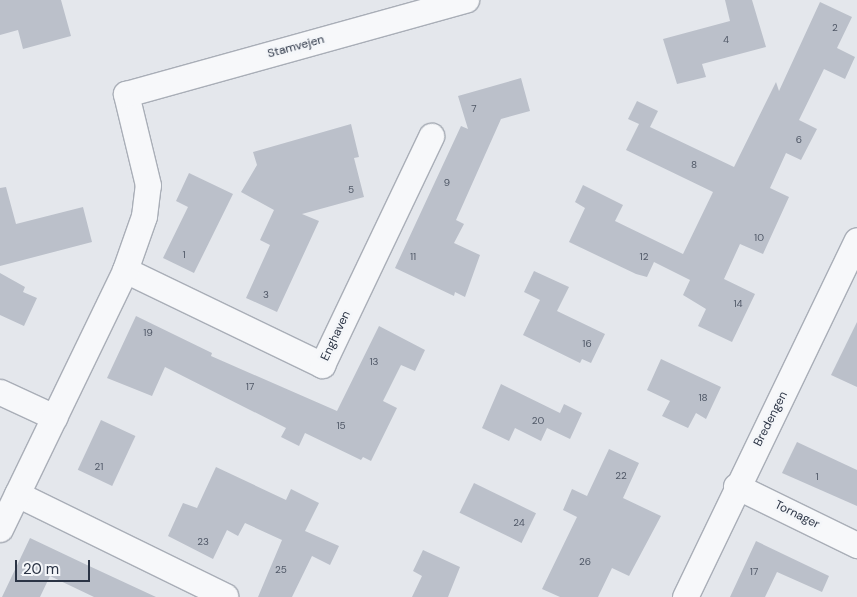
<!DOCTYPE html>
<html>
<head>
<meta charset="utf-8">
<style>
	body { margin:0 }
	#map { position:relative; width:857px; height:597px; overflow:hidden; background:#e4e7ec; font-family:"DM Sans",sans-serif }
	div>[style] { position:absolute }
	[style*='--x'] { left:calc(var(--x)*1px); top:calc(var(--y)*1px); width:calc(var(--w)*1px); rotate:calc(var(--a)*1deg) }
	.building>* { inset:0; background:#bbc0ca; transform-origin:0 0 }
	.roads { filter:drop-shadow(1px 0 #a9aeb7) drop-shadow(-1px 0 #a9aeb7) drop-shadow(0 1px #a9aeb7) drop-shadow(0 -1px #a9aeb7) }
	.minor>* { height:25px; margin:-12.5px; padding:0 12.5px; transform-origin:12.5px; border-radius:12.5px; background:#f7f8fa }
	span { translate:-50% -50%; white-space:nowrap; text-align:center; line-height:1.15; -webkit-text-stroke:5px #f4f6f9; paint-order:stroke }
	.number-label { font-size:10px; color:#4f5766 }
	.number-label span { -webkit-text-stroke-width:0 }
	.street-label { font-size:12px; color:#2b3445 }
	.scale { position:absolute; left:15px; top:560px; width:75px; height:22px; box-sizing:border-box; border:2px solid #2b3445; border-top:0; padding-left:6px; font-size:15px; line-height:18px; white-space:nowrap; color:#2b3445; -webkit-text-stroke:4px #f4f6f9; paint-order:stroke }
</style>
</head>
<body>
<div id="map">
	<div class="building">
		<div style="clip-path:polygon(0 0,61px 0,71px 36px,23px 49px,18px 30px,0 35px)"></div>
		<div style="clip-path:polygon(725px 0,752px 0,766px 47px,702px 64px,706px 77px,677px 84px,663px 39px,730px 21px)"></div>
		<div style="clip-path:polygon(820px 2px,852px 17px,837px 48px,855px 57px,845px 79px,824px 69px,799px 120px,817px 129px,801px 160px,786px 153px,770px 188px,789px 197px,763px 254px,740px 244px,724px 279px,755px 294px,732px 342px,698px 326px,706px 309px,683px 295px,690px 280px,654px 262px,647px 277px,636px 274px,569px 242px,585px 208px,575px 202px,583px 185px,623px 205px,615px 221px,683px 254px,713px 192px,626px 150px,639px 124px,628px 119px,637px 101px,658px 111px,650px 127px,734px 167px,776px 82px,779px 91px)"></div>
		<div style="clip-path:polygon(521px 78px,530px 111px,501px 119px,456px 220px,464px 224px,454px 243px,480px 255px,465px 297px,455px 292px,454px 296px,395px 268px,461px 126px,468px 129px,458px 96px)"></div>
		<div style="clip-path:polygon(351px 124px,359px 157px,354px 158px,364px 197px,302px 214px,319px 221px,277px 312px,246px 298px,270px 245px,260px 240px,274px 210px,241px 192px,257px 165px,253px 152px)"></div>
		<div style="clip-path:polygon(189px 173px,233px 194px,194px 273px,163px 258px,188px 207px,176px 201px)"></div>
		<div style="clip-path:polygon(6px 187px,16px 224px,83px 207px,92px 242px,0 266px,0 188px)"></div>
		<div style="clip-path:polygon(534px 271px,569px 287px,557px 311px,605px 334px,591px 363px,582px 359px,580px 363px,523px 335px,540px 300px,524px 292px)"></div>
		<div style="clip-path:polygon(0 273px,25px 287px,23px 292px,37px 298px,24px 326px,0 315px)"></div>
		<div style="clip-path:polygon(136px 316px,212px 353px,211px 356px,337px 411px,379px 326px,425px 350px,415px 371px,401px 365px,383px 401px,397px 408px,371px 461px,363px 457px,361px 460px,305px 433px,299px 446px,281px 437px,286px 428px,165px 367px,152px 396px,107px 378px)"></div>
		<div style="clip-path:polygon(857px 322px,857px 387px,831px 375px)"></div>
		<div style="clip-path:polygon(661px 359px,721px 387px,706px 419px,696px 413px,688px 428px,662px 416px,670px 401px,647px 390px)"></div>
		<div style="clip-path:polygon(501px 384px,560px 413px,564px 404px,582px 413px,570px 439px,547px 428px,541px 441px,515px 428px,509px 441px,482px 428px)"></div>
		<div style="left:101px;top:420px;width:38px;height:55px;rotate:25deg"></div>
		<div style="clip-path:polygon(797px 442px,857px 470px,857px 506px,782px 473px)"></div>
		<div style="clip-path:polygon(609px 449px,639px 463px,623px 498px,661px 516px,629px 576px,612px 568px,598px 597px,560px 597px,542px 589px,577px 517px,563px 510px,572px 489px,587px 496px)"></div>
		<div style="clip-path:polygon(216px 467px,286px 500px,291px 489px,319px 503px,305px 531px,339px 546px,330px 565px,312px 556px,292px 597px,258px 597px,282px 540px,245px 523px,238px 536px,227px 530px,213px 559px,168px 536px,183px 503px,197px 508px)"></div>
		<div style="left:474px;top:483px;width:69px;height:33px;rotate:26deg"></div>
		<div style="clip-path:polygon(30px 538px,87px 565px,156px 597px,94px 597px,50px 576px,40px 597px,2px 597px)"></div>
		<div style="clip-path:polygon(756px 541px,829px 576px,822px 592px,777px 572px,765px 597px,730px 597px)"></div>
		<div style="clip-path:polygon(423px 550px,460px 567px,448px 597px,412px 597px,422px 576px,413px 571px)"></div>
	</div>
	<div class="roads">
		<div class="minor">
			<div style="--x:125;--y:270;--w:219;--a:25.7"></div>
			<div style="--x:322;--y:365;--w:254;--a:-64.5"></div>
			<div style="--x:0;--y:392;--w:60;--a:24.8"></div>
			<div style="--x:736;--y:486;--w:135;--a:26"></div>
			<div style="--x:17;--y:494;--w:232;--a:26.1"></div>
			<div style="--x:0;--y:529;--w:288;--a:-64.2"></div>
			<div style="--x:125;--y:270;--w:57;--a:-70.6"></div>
			<div style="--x:144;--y:216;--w:31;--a:-83"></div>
			<div style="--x:148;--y:185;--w:94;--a:-103.6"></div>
			<div style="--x:126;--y:94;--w:353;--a:-15.5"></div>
			<div style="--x:685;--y:597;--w:396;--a:-64.3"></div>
		</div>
	</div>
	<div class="number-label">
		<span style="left:835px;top:28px">2</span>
		<span style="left:726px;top:40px">4</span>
		<span style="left:474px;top:109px">7</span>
		<span style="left:799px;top:140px">6</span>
		<span style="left:694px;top:165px">8</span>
		<span style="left:447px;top:183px">9</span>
		<span style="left:351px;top:190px">5</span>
		<span style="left:759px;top:238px">10</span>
		<span style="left:184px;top:255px">1</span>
		<span style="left:413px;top:257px">11</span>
		<span style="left:644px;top:257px">12</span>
		<span style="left:266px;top:295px">3</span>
		<span style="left:738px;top:304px">14</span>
		<span style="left:148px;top:333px">19</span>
		<span style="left:587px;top:344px">16</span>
		<span style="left:374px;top:362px">13</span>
		<span style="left:250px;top:387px">17</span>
		<span style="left:703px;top:398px">18</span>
		<span style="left:538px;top:421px">20</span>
		<span style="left:341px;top:426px">15</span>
		<span style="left:99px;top:467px">21</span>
		<span style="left:621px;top:476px">22</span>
		<span style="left:817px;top:477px">1</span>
		<span style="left:519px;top:523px">24</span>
		<span style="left:203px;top:542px">23</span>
		<span style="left:585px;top:562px">26</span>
		<span style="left:281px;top:570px">25</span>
		<span style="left:754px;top:572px">17</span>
	</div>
	<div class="street-label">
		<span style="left:296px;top:47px;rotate:-15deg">Stamvejen</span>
		<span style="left:336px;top:336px;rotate:-65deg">Enghaven</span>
		<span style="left:771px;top:419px;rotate:-63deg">Bredengen</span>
		<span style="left:797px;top:515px;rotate:26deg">Tornager</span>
	</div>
	<div class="scale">20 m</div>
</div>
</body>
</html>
